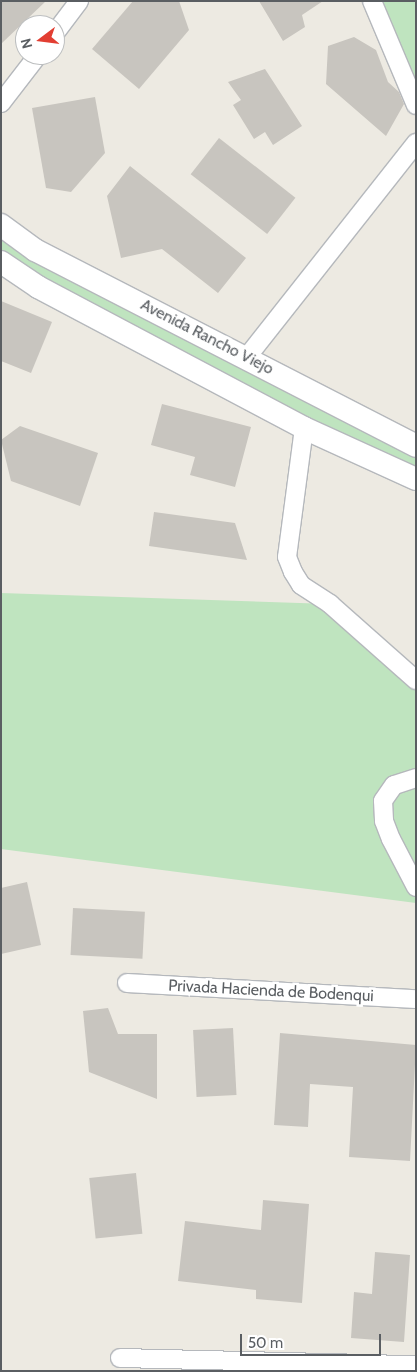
<!DOCTYPE html>
<html>
<head>
<meta charset="utf-8">
<style>
	body { margin:0 }
	#map { position:relative; width:417px; height:1372px; overflow:hidden; background:#edeae2; font-family:Cabin,sans-serif }
	div>[style] { position:absolute }
	[style*='--x'] { left:calc(var(--x)*1px); top:calc(var(--y)*1px); width:calc(var(--w)*1px); rotate:calc(var(--a)*1deg) }
	.green>* { inset:0; background:#bfe4bf }
	.building>* { inset:0; background:#c8c5bf; transform-origin:0 0 }
	.roads { filter:drop-shadow(1px 0 #b5b8bc) drop-shadow(-1px 0 #b5b8bc) drop-shadow(0 1px #b5b8bc) drop-shadow(0 -1px #b5b8bc) }
	.minor>* { height:18px; margin:-9px; padding:0 9px; transform-origin:9px; border-radius:9px; background:#fff }
	.tertiary>* { height:22px; margin:-11px; padding:0 11px; transform-origin:11px; border-radius:11px; background:#fff }
	span { translate:-50% -50%; white-space:nowrap; text-align:center; line-height:1.15; -webkit-text-stroke:5px #fff; paint-order:stroke }
	.street-label { font-size:16px; color:#5a5e62 }
	.frame { position:absolute; inset:0; border:2px solid #5a5e62; pointer-events:none }
	.north { position:absolute; left:15px; top:15px; width:50px; height:50px; box-sizing:border-box; background:#fff; border:1px solid #bdbfc0; border-radius:50%; rotate:255deg; font-size:14px; font-weight:700; line-height:20px; text-align:center; color:#5a5e62 }
	.north::after { content:''; display:block; margin:auto; width:18px; height:22px; background:#e23e32; clip-path:polygon(50% 0,100% 100%,50% 72%,0 100%) }
	.scale { position:absolute; left:240px; top:1334px; width:141px; height:22px; box-sizing:border-box; border:2px solid #5a5e62; border-top:0; padding-left:6px; font-size:15px; line-height:18px; white-space:nowrap; color:#5a5e62; -webkit-text-stroke:4px #fff; paint-order:stroke }
</style>
</head>
<body>
<div id="map">
	<div class="green">
		<div style="clip-path:polygon(372px 1px,416px 1px,416px 105px)"></div>
		<div style="clip-path:polygon(1px 225px,416px 446px,416px 479px,1px 262px)"></div>
		<div style="clip-path:polygon(1px 593px,330px 604px,416px 680px,416px 903px,1px 849px)"></div>
	</div>
	<div class="building">
		<div style="clip-path:polygon(1px 1px,46px 1px,1px 44px)"></div>
		<div style="clip-path:polygon(133px 1px,179px 1px,189px 30px,139px 89px,92px 49px)"></div>
		<div style="clip-path:polygon(259px 1px,323px 1px,302px 15px,305px 27px,283px 41px)"></div>
		<div style="clip-path:polygon(354px 37px,376px 50px,388px 82px,399px 92px,404px 104px,386px 136px,326px 84px,328px 46px)"></div>
		<div style="clip-path:polygon(265px 69px,302px 126px,273px 145px,265px 132px,254px 139px,233px 105px,241px 100px,228px 82px)"></div>
		<div style="clip-path:polygon(95px 97px,105px 153px,71px 192px,46px 188px,32px 108px)"></div>
		<div style="left:219px;top:138px;width:97px;height:46px;rotate:38deg"></div>
		<div style="clip-path:polygon(130px 166px,246px 258px,218px 293px,162px 249px,121px 258px,107px 196px)"></div>
		<div style="clip-path:polygon(1px 301px,52px 322px,31px 373px,1px 361px)"></div>
		<div style="clip-path:polygon(162px 404px,251px 427px,235px 487px,190px 475px,195px 457px,151px 445px)"></div>
		<div style="clip-path:polygon(20px 426px,98px 453px,80px 506px,11px 481px,1px 440px)"></div>
		<div style="clip-path:polygon(154px 512px,235px 523px,247px 560px,149px 546px)"></div>
		<div style="clip-path:polygon(27px 882px,41px 945px,1px 954px,1px 888px)"></div>
		<div style="left:73px;top:908px;width:72px;height:47px;rotate:3deg"></div>
		<div style="clip-path:polygon(108px 1008px,118px 1034px,157px 1034px,157px 1099px,89px 1072px,83px 1011px)"></div>
		<div style="left:233px;top:1028px;width:67px;height:40px;rotate:87deg"></div>
		<div style="clip-path:polygon(280px 1033px,416px 1045px,410px 1161px,349px 1157px,353px 1087px,310px 1084px,308px 1127px,274px 1125px)"></div>
		<div style="left:136px;top:1173px;width:61px;height:47px;rotate:84deg"></div>
		<div style="clip-path:polygon(263px 1200px,309px 1204px,302px 1303px,256px 1299px,256px 1290px,178px 1281px,185px 1221px,261px 1230px)"></div>
		<div style="clip-path:polygon(375px 1252px,410px 1255px,404px 1342px,351px 1338px,354px 1292px,372px 1294px)"></div>
	</div>
	<div class="roads">
		<div class="minor">
			<div style="--x:372;--y:1;--w:113;--a:67.1"></div>
			<div style="--x:55;--y:33;--w:40;--a:-53"></div>
			<div style="--x:1;--y:103;--w:61;--a:-52.4"></div>
			<div style="--x:247;--y:357;--w:273;--a:-51.7"></div>
			<div style="--x:304;--y:428;--w:130;--a:97.5"></div>
			<div style="--x:287;--y:557;--w:16;--a:68"></div>
			<div style="--x:293;--y:572;--w:15;--a:58"></div>
			<div style="--x:301;--y:585;--w:35;--a:33"></div>
			<div style="--x:330;--y:604;--w:115;--a:41.5"></div>
			<div style="--x:416;--y:778;--w:23;--a:162"></div>
			<div style="--x:394;--y:785;--w:19;--a:125"></div>
			<div style="--x:383;--y:801;--w:20;--a:87"></div>
			<div style="--x:384;--y:821;--w:19;--a:69"></div>
			<div style="--x:391;--y:839;--w:54;--a:62.5"></div>
			<div style="--x:127;--y:983;--w:289;--a:3.2"></div>
			<div style="--x:120;--y:1358;--w:296;--a:1.4"></div>
		</div>
		<div class="tertiary">
			<div style="--x:1;--y:225;--w:42;--a:36.3"></div>
			<div style="--x:35;--y:250;--w:428;--a:27.2"></div>
			<div style="--x:1;--y:262;--w:45;--a:34"></div>
			<div style="--x:38;--y:287;--w:301;--a:27.9"></div>
			<div style="--x:304;--y:428;--w:123;--a:24.5"></div>
		</div>
	</div>
	<div class="street-label">
		<span style="left:207px;top:337px;rotate:27deg">Avenida Rancho Viejo</span>
		<span style="left:271px;top:991px;rotate:3deg">Privada Hacienda de Bodenqui</span>
	</div>
	<div class="frame"></div>
	<div class="north">N</div>
	<div class="scale">50 m</div>
</div>
</body>
</html>
